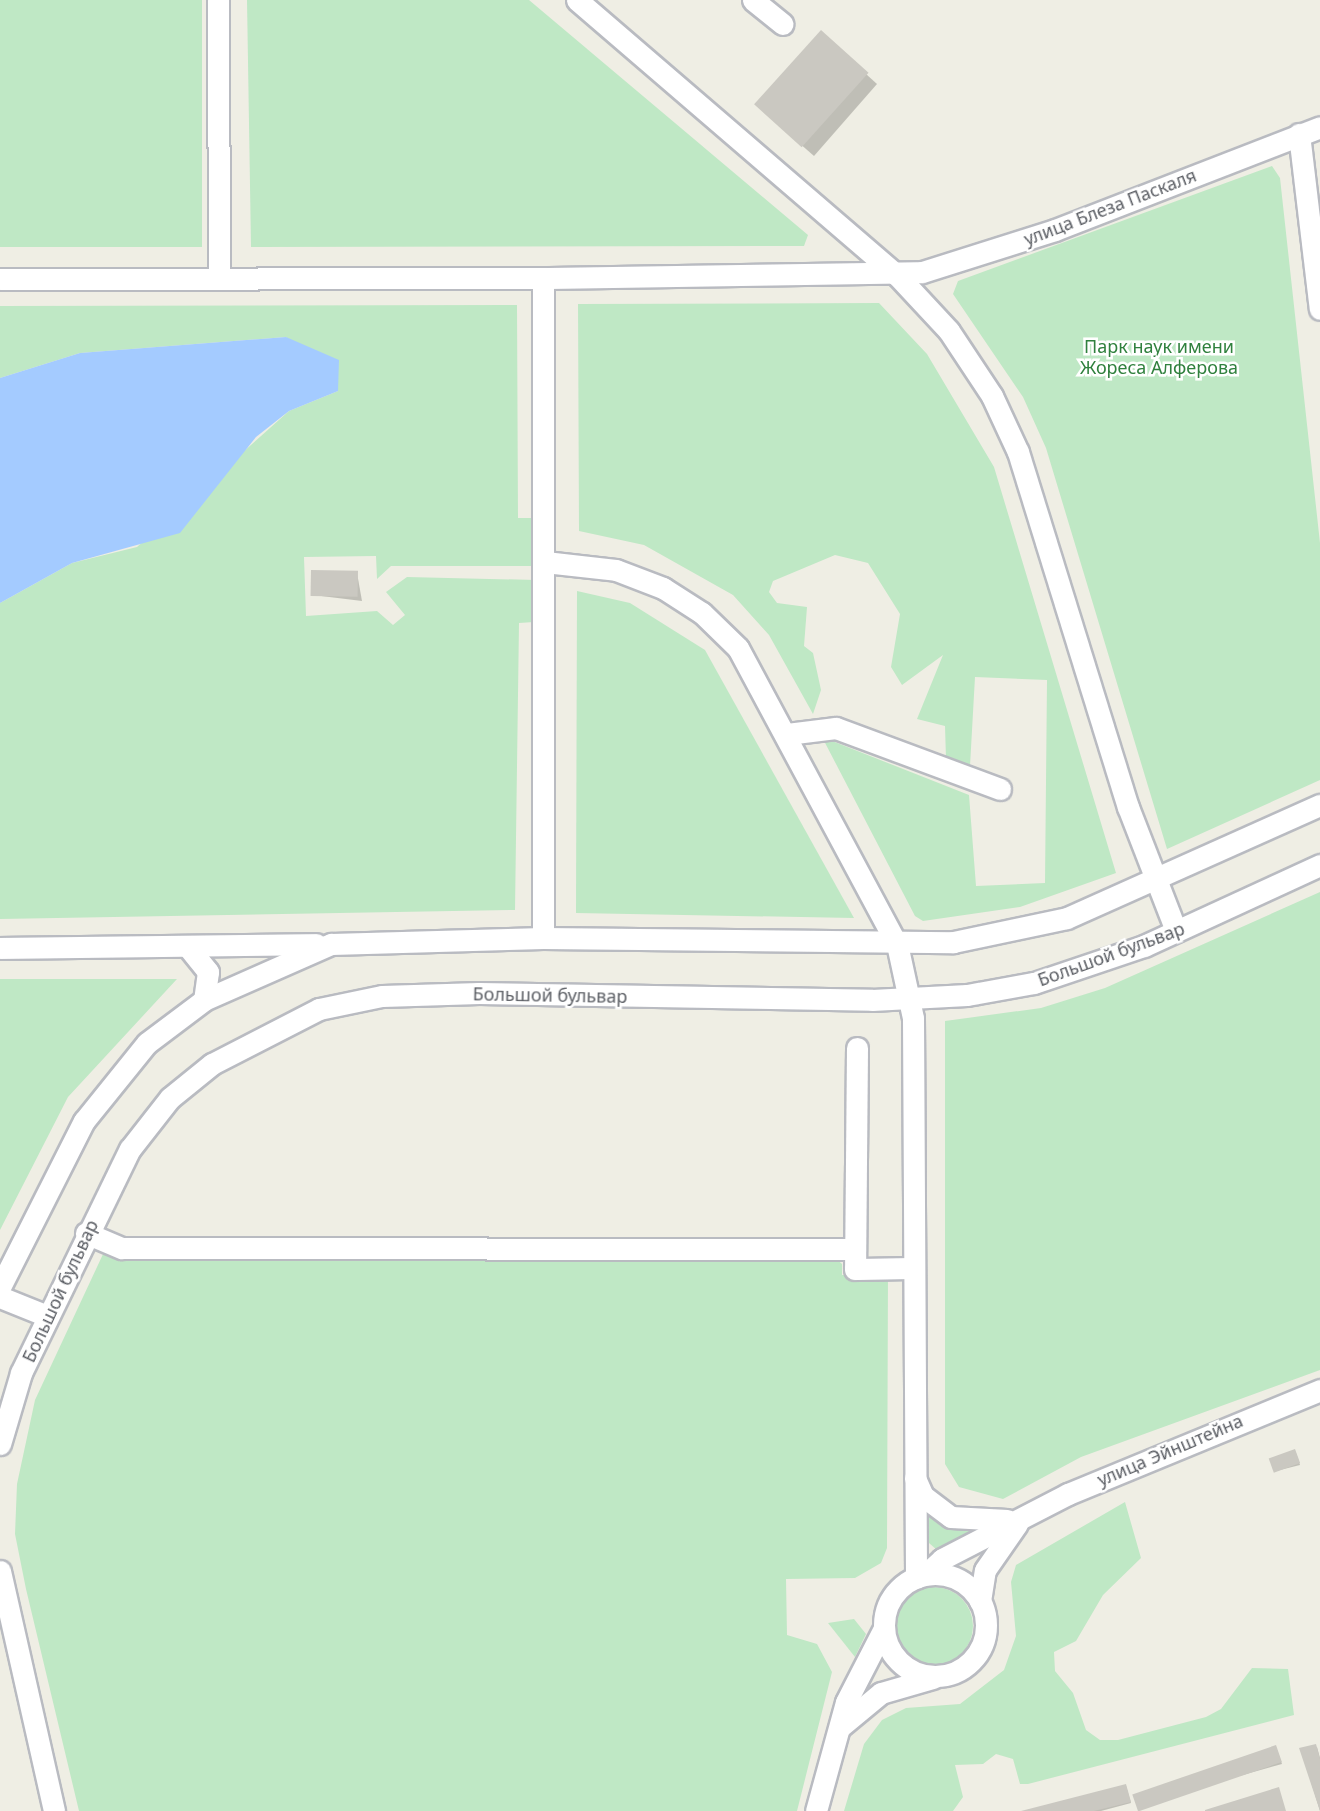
<!DOCTYPE html>
<html>
<head>
<meta charset="utf-8">
<style>
	body { margin:0 }
	#map { position:relative; width:1320px; height:1811px; overflow:hidden; background:#efeee4; font-family:"Noto Sans",sans-serif }
	div>[style] { position:absolute }
	[style*='--x'] { left:calc(var(--x)*1px); top:calc(var(--y)*1px); width:calc(var(--w)*1px); rotate:calc(var(--a)*1deg) }
	.green>* { inset:0; background:#bfe8c5; transform-origin:0 0 }
	.round { border-radius:50% }
	.water>* { inset:0; background:#a4cbff }
	.shadow>* { inset:0; background:#0003 }
	.building>* { inset:0; background:#cac8c1; transform-origin:0 0 }
	.roads { filter:drop-shadow(2px 0 #b9bbc1) drop-shadow(-2px 0 #b9bbc1) drop-shadow(0 2px #b9bbc1) drop-shadow(0 -2px #b9bbc1) }
	.minor>* { height:21px; margin:-10.5px; padding:0 10.5px; transform-origin:10.5px; border-radius:10.5px; background:#fff }
	.minor>.ring { margin:-10.5px; padding:0; box-sizing:content-box; background:none; border:21px solid #fff; border-radius:50% }
	span { translate:-50% -50%; white-space:nowrap; text-align:center; line-height:1.15; -webkit-text-stroke:5px #fff; paint-order:stroke }
	.street-label { font-size:18px; color:#5c5f65 }
	.park-label { font-size:18px; color:#30813e }
</style>
</head>
<body>
<div id="map">
	<div class="green">
		<div style="left:0;top:0;width:202px;height:247px"></div>
		<div style="clip-path:polygon(247px 0,529px 0,808px 235px,804px 246px,251px 247px)"></div>
		<div style="clip-path:polygon(1272px 166px,1280px 178px,1320px 543px,1320px 780px,1167px 849px,1046px 448px,1023px 397px,953px 294px,958px 281px)"></div>
		<div style="clip-path:polygon(879px 303px,927px 354px,994px 467px,1116px 873px,1020px 907px,923px 921px,915px 916px,822px 737px,969px 795px,976px 886px,1045px 883px,1047px 680px,975px 677px,970px 766px,946px 759px,945px 726px,917px 719px,943px 655px,902px 685px,891px 667px,900px 614px,868px 563px,835px 555px,773px 581px,769px 592px,777px 603px,807px 607px,804px 646px,813px 653px,821px 690px,813px 714px,769px 635px,733px 595px,644px 545px,579px 531px,578px 304px)"></div>
		<div style="clip-path:polygon(517px 305px,518px 518px,535px 518px,534px 566px,391px 566px,377px 579px,376px 556px,304px 557px,306px 616px,377px 611px,393px 625px,405px 615px,386px 592px,407px 577px,536px 580px,534px 622px,519px 623px,515px 910px,0 919px,0 603px,72px 563px,137px 547px,289px 411px,338px 391px,286px 337px,80px 353px,0 378px,0 306px)"></div>
		<div style="clip-path:polygon(577px 591px,630px 603px,705px 650px,854px 918px,576px 913px)"></div>
		<div style="clip-path:polygon(1320px 892px,1320px 1370px,1081px 1457px,1003px 1499px,959px 1487px,945px 1464px,945px 1021px,1041px 1008px,1105px 988px)"></div>
		<div style="clip-path:polygon(0 979px,177px 979px,68px 1097px,0 1230px)"></div>
		<div style="clip-path:polygon(104px 1252px,151px 1259px,833px 1256px,842px 1264px,842px 1275px,888px 1274px,887px 1548px,881px 1563px,855px 1578px,786px 1579px,787px 1635px,817px 1644px,832px 1672px,797px 1811px,79px 1811px,26px 1589px,15px 1534px,17px 1484px,35px 1400px)"></div>
		<div style="clip-path:polygon(1125px 1502px,1141px 1558px,1103px 1595px,1076px 1641px,1054px 1652px,1055px 1671px,1073px 1693px,1086px 1730px,1100px 1740px,1118px 1740px,1206px 1717px,1221px 1709px,1252px 1668px,1288px 1669px,1294px 1715px,1028px 1784px,1020px 1784px,1013px 1759px,996px 1754px,983px 1764px,955px 1765px,963px 1797px,953px 1811px,844px 1811px,864px 1744px,882px 1720px,906px 1708px,960px 1704px,1004px 1670px,1016px 1636px,1011px 1582px,1016px 1565px)"></div>
		<div style="clip-path:polygon(929px 1515px,971px 1531px,971px 1534px,937px 1550px,929px 1543px)"></div>
		<div class="round" style="left:895px;top:1587px;width:78px;height:78px"></div>
		<div style="clip-path:polygon(854px 1619px,866px 1634px,855px 1657px,828px 1623px)"></div>
	</div>
	<div class="water">
		<div style="clip-path:polygon(286px 337px,339px 360px,338px 391px,289px 411px,256px 437px,180px 533px,72px 563px,0 603px,0 378px,80px 353px)"></div>
	</div>
	<div class="shadow">
		<div style="clip-path:polygon(866px 74px,877px 84px,814px 156px,766px 114px)"></div>
		<div style="clip-path:polygon(357px 573px,362px 601px,313px 595px)"></div>
		<div style="clip-path:polygon(1296px 1453px,1300px 1465px,1276px 1471px)"></div>
		<div style="clip-path:polygon(1276px 1747px,1282px 1764px,1136px 1805px)"></div>
		<div style="clip-path:polygon(1317px 1747px,1320px 1758px,1320px 1811px,1301px 1749px)"></div>
		<div style="clip-path:polygon(1126px 1786px,1131px 1803px,1101px 1811px,1025px 1811px)"></div>
	</div>
	<div class="building">
		<div style="left:821px;top:30px;width:64px;height:100px;rotate:42deg"></div>
		<div style="left:311px;top:570px;width:47px;height:26px;rotate:1deg"></div>
		<div style="left:1295px;top:1449px;width:15px;height:28px;rotate:70deg"></div>
		<div style="clip-path:polygon(1316px 1744px,1320px 1759px,1320px 1811px,1299px 1748px)"></div>
		<div style="left:1276px;top:1745px;width:18px;height:152px;rotate:71deg"></div>
		<div style="clip-path:polygon(1126px 1784px,1131px 1802px,1094px 1811px,1021px 1811px)"></div>
		<div style="clip-path:polygon(1279px 1787px,1286px 1811px,1205px 1811px,1205px 1810px)"></div>
	</div>
	<div class="roads">
		<div class="minor">
			<div style="--x:218;--y:0;--w:278;--a:89.8"></div>
			<div style="--x:577;--y:0;--w:422;--a:40.7"></div>
			<div style="--x:897;--y:275;--w:76;--a:47.1"></div>
			<div style="--x:949;--y:331;--w:78;--a:56.5"></div>
			<div style="--x:992;--y:396;--w:62;--a:65.1"></div>
			<div style="--x:1018;--y:452;--w:372;--a:72.8"></div>
			<div style="--x:1128;--y:807;--w:133;--a:68.8"></div>
			<div style="--x:753;--y:0;--w:38;--a:39"></div>
			<div style="--x:1299;--y:134;--w:176;--a:83.2"></div>
			<div style="--x:0;--y:279;--w:543;--a:-0.11"></div>
			<div style="--x:545;--y:562;--w:71;--a:6.4"></div>
			<div style="--x:616;--y:570;--w:50;--a:21"></div>
			<div style="--x:663;--y:588;--w:46;--a:32.7"></div>
			<div style="--x:702;--y:613;--w:50;--a:44.2"></div>
			<div style="--x:738;--y:648;--w:336;--a:61.8"></div>
			<div style="--x:897;--y:944;--w:76;--a:77.8"></div>
			<div style="--x:913;--y:1018;--w:560;--a:89.69"></div>
			<div style="--x:787;--y:734;--w:49;--a:-7"></div>
			<div style="--x:836;--y:728;--w:175;--a:20.4"></div>
			<div style="--x:543;--y:938;--w:660;--a:-90"></div>
			<div style="--x:543;--y:278;--w:379;--a:-0.9"></div>
			<div style="--x:922;--y:272;--w:139;--a:-17.5"></div>
			<div style="--x:1055;--y:230;--w:284;--a:-21.2"></div>
			<div style="--x:188;--y:947;--w:32;--a:51"></div>
			<div style="--x:208;--y:972;--w:28;--a:98"></div>
			<div style="--x:0;--y:948;--w:316;--a:-0.7"></div>
			<div style="--x:857;--y:1048;--w:221;--a:90.5"></div>
			<div style="--x:855;--y:1269;--w:59;--a:-1"></div>
			<div style="--x:86;--y:1233;--w:39;--a:23"></div>
			<div style="--x:122;--y:1248;--w:733;--a:0.08"></div>
			<div style="--x:0;--y:1287;--w:186;--a:-63.2"></div>
			<div style="--x:84;--y:1121;--w:100;--a:-51.1"></div>
			<div style="--x:147;--y:1043;--w:71;--a:-37"></div>
			<div style="--x:204;--y:1000;--w:139;--a:-23.8"></div>
			<div style="--x:331;--y:944;--w:212;--a:-1.6"></div>
			<div style="--x:543;--y:938;--w:410;--a:0.6"></div>
			<div style="--x:953;--y:942;--w:116;--a:-11.9"></div>
			<div style="--x:1067;--y:918;--w:277;--a:-24.1"></div>
			<div style="--x:0;--y:1297;--w:51;--a:22"></div>
			<div style="--x:0;--y:1444;--w:74;--a:-73.5"></div>
			<div style="--x:21;--y:1373;--w:249;--a:-64.1"></div>
			<div style="--x:130;--y:1149;--w:65;--a:-51.9"></div>
			<div style="--x:170;--y:1098;--w:54;--a:-39"></div>
			<div style="--x:212;--y:1064;--w:120;--a:-27.2"></div>
			<div style="--x:319;--y:1009;--w:64;--a:-11.7"></div>
			<div style="--x:382;--y:996;--w:97;--a:-1.8"></div>
			<div style="--x:479;--y:993;--w:393;--a:1"></div>
			<div style="--x:872;--y:1000;--w:95;--a:-3"></div>
			<div style="--x:967;--y:995;--w:68;--a:-10.2"></div>
			<div style="--x:1034;--y:983;--w:116;--a:-18.6"></div>
			<div style="--x:1144;--y:946;--w:194;--a:-24.7"></div>
			<div style="--x:915;--y:1478;--w:20;--a:66"></div>
			<div style="--x:923;--y:1496;--w:35;--a:37"></div>
			<div style="--x:951;--y:1517;--w:56;--a:3.1"></div>
			<div style="--x:0;--y:1571;--w:246;--a:77.3"></div>
			<div class="ring" style="left:884px;top:1574px;width:81px;height:81px"></div>
			<div style="--x:925;--y:1575;--w:23;--a:-43"></div>
			<div style="--x:942;--y:1559;--w:142;--a:-27.3"></div>
			<div style="--x:1068;--y:1494;--w:273;--a:-22.4"></div>
			<div style="--x:980;--y:1601;--w:31;--a:-81"></div>
			<div style="--x:985;--y:1570;--w:56;--a:-55.2"></div>
			<div style="--x:840;--y:1727;--w:53;--a:-39.7"></div>
			<div style="--x:881;--y:1693;--w:54;--a:-16.1"></div>
			<div style="--x:816;--y:1811;--w:113;--a:-74.6"></div>
			<div style="--x:846;--y:1702;--w:83;--a:-62.8"></div>
		</div>
	</div>
	<div class="street-label">
		<span style="left:1110px;top:207px;rotate:-21deg">улица Блеза Паскаля</span>
		<span style="left:1111px;top:954px;rotate:-20deg">Большой бульвар</span>
		<span style="left:550px;top:995px;rotate:1deg">Большой бульвар</span>
		<span style="left:60px;top:1291px;rotate:-65deg">Большой бульвар</span>
		<span style="left:1170px;top:1450px;rotate:-23deg">улица Эйнштейна</span>
	</div>
	<div class="park-label">
		<span style="left:1159px;top:357px">Парк наук имени<br>Жореса Алферова</span>
	</div>
</div>
</body>
</html>
